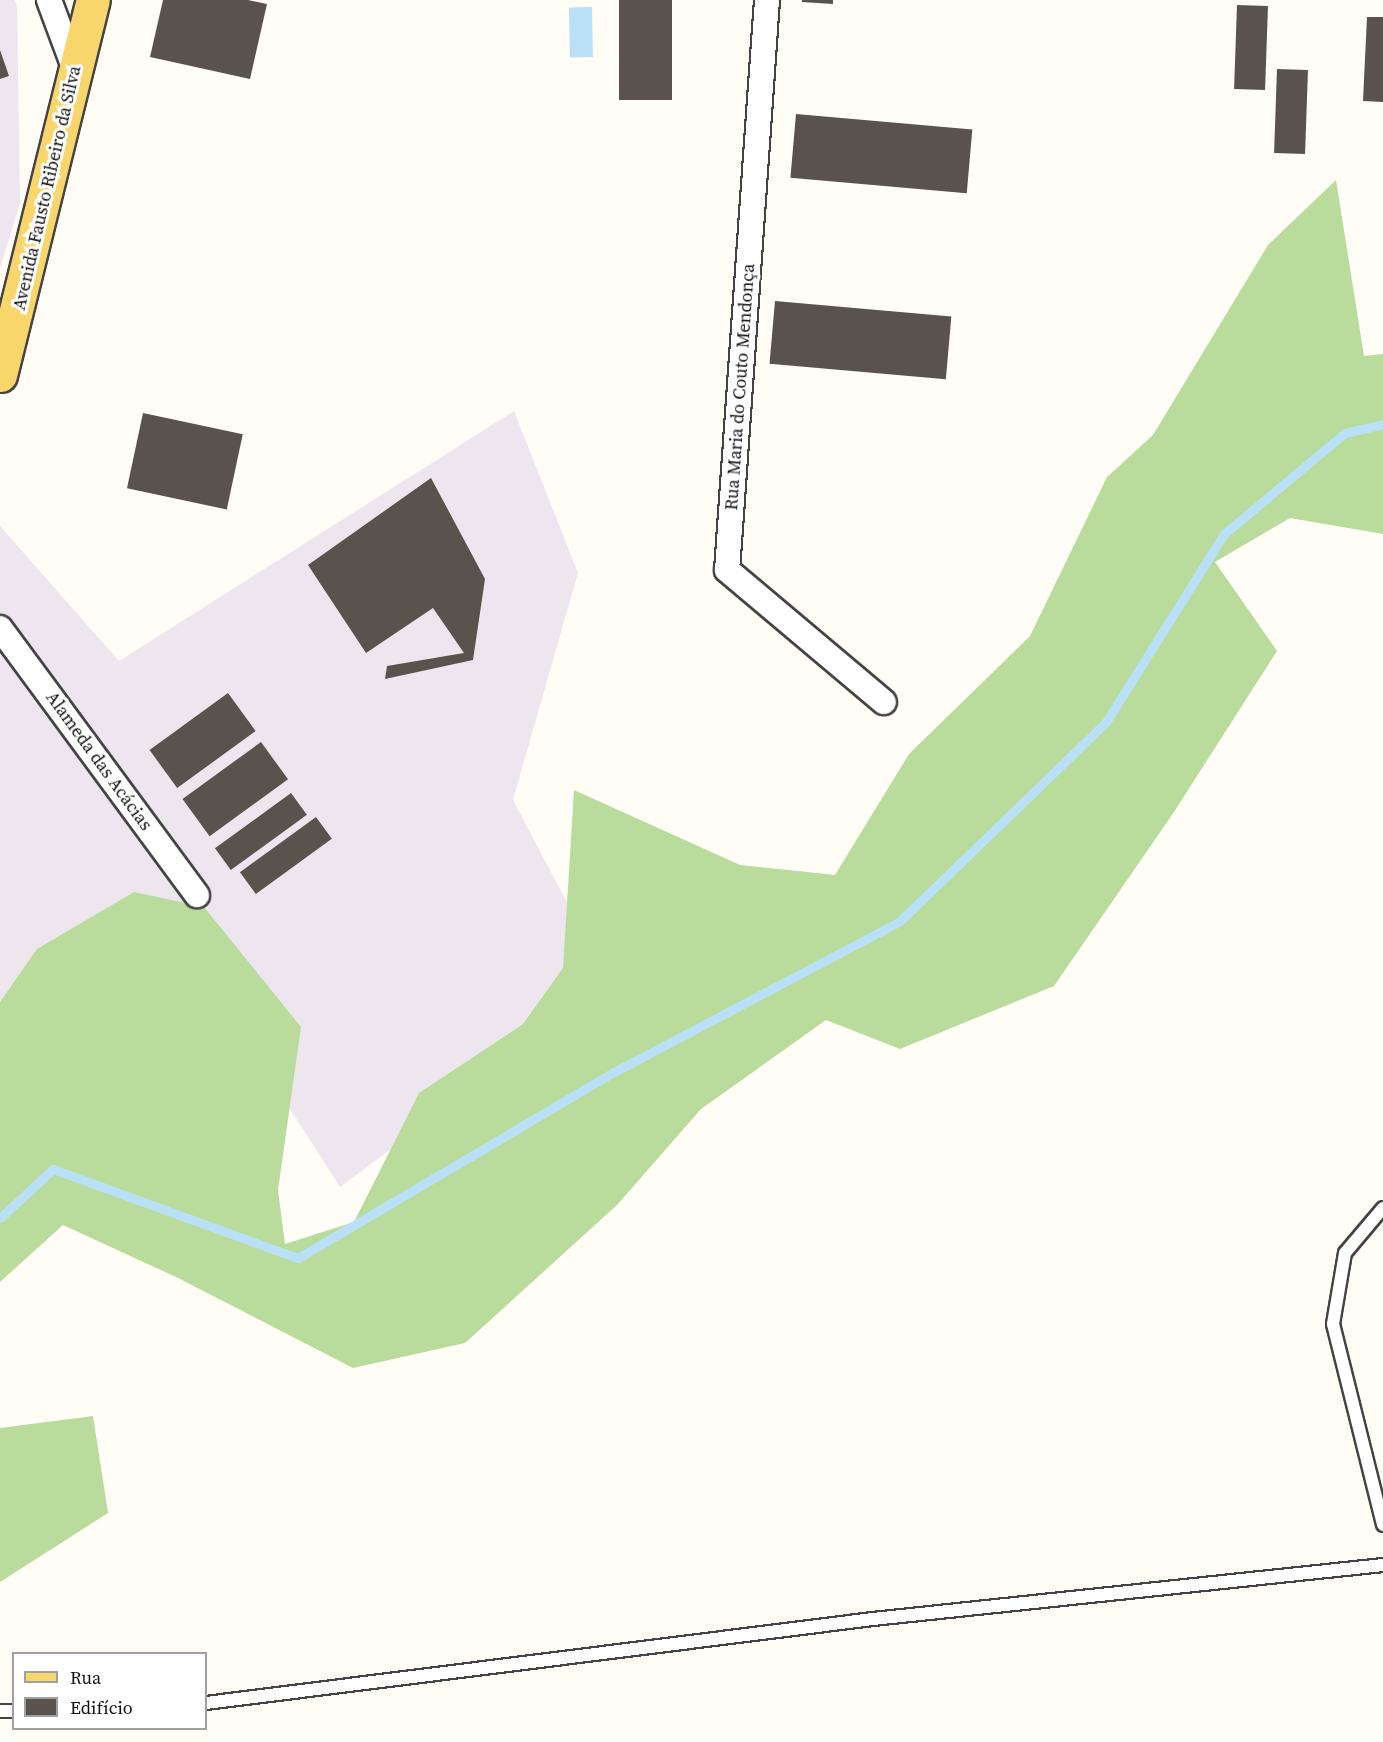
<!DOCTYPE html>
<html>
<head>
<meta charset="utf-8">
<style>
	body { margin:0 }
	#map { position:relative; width:1383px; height:1742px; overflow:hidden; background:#fffdf5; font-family:"Source Serif 4",serif }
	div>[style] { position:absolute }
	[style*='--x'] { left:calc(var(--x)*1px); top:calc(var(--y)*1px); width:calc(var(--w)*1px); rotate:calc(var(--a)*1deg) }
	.industrial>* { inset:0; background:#eee6ef }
	.forest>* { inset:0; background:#b9dc9c }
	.water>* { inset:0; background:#b9e0f7; transform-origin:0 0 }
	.stream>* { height:9px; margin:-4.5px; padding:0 4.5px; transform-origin:4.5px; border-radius:4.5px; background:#b9e0f7 }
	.building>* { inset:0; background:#5a524d; transform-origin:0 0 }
	.roads { filter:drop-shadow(2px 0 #444) drop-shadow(-2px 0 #444) drop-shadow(0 2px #444) drop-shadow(0 -2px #444) }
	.lane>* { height:12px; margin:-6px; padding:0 6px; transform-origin:6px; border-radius:6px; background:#fff }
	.street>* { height:24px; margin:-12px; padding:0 12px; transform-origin:12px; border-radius:12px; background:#fff }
	.primary>* { height:33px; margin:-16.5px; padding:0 16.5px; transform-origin:16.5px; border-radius:16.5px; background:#f9d66b }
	span { translate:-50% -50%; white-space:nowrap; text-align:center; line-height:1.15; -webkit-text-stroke:6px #fff; paint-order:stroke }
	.street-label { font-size:18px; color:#111 }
	.legend { position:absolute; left:12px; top:1652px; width:195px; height:78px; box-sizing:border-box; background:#fff; border:2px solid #a0a0a0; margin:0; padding:8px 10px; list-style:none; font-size:18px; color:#111 }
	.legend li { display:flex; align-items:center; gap:12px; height:30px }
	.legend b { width:30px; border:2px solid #a0a0a0 }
</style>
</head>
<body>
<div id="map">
	<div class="industrial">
		<div style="clip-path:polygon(0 0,15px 0,17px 6px,20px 203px,0 268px)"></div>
		<div style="clip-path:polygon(514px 411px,578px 573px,513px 800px,589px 944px,625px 1035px,390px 1150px,340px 1187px,240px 1031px,0 1042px,0 526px,119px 661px)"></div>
	</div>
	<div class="forest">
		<div style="clip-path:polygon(1336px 180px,1364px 356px,1383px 354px,1383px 534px,1290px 518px,1215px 562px,1277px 651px,1174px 812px,1054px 986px,900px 1049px,826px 1020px,701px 1109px,617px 1205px,465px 1343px,353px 1368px,178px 1278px,63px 1225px,0 1282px,0 1002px,37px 949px,134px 892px,204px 907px,301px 1027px,278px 1190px,285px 1244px,354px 1222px,419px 1093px,523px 1024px,563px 968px,574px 790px,740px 865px,835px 875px,909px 754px,1030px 636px,1107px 477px,1153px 435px,1268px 245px)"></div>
		<div style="clip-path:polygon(93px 1416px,108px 1513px,0 1582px,0 1428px)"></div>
	</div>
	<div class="water">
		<div style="left:592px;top:7px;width:50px;height:23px;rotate:89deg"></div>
	</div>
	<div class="stream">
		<div style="--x:0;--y:1218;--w:72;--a:-42.8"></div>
		<div style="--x:53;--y:1169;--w:261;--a:20"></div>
		<div style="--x:298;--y:1258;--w:367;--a:-30.5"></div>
		<div style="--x:614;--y:1072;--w:323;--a:-27.8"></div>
		<div style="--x:900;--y:921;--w:286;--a:-44"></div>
		<div style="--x:1106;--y:722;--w:222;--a:-57.9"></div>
		<div style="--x:1224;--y:534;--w:158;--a:-39.9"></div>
		<div style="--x:1345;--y:433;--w:39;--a:-13"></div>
	</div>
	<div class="building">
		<div style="clip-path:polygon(163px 0,248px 0,267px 4px,250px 79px,150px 57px)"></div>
		<div style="left:619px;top:0;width:53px;height:100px"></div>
		<div style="clip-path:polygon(802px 0,833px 0,833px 4px,802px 2px)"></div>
		<div style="left:1237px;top:5px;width:31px;height:84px;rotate:2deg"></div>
		<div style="clip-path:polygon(1367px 17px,1383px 17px,1383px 102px,1363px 101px)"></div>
		<div style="clip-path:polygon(0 50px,9px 76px,0 79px)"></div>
		<div style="left:1277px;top:69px;width:31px;height:84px;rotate:2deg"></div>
		<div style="left:796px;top:114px;width:177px;height:64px;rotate:5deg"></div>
		<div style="left:775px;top:301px;width:177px;height:63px;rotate:5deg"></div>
		<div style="left:143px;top:413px;width:102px;height:77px;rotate:12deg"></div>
		<div style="clip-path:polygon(431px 478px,485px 579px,473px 660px,385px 679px,387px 666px,464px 653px,433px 608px,366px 653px,308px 565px)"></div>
		<div style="left:228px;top:693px;width:47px;height:97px;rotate:54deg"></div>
		<div style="left:261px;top:742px;width:46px;height:97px;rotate:54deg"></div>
		<div style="left:291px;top:793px;width:27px;height:94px;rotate:54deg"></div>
		<div style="left:316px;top:817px;width:27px;height:94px;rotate:54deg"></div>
	</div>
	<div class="roads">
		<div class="lane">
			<div style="--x:1383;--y:1208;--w:59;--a:130.2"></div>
			<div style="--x:1345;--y:1253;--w:72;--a:99.6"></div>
			<div style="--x:1333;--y:1324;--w:207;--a:76"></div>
			<div style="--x:206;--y:1703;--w:672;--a:-7.18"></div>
			<div style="--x:873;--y:1619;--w:513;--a:-6.04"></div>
			<div style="--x:0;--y:1711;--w:14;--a:0"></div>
		</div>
		<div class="street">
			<div style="--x:49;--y:0;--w:75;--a:69.6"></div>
			<div style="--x:767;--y:0;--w:571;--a:94.01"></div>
			<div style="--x:727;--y:570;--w:205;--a:40.1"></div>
			<div style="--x:0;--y:628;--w:332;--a:53.6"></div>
		</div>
		<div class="primary">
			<div style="--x:0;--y:375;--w:386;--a:-76.1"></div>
		</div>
	</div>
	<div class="street-label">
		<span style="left:47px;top:188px;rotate:-77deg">Avenida Fausto Ribeiro da Silva</span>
		<span style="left:740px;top:387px;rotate:-86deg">Rua Maria do Couto Mendonça</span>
		<span style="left:99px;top:761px;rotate:54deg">Alameda das Acácias</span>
	</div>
	<ul class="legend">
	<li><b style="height:8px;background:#f9d66b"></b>Rua</li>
	<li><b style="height:16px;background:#5a524d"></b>Edifício</li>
	</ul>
</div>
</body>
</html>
